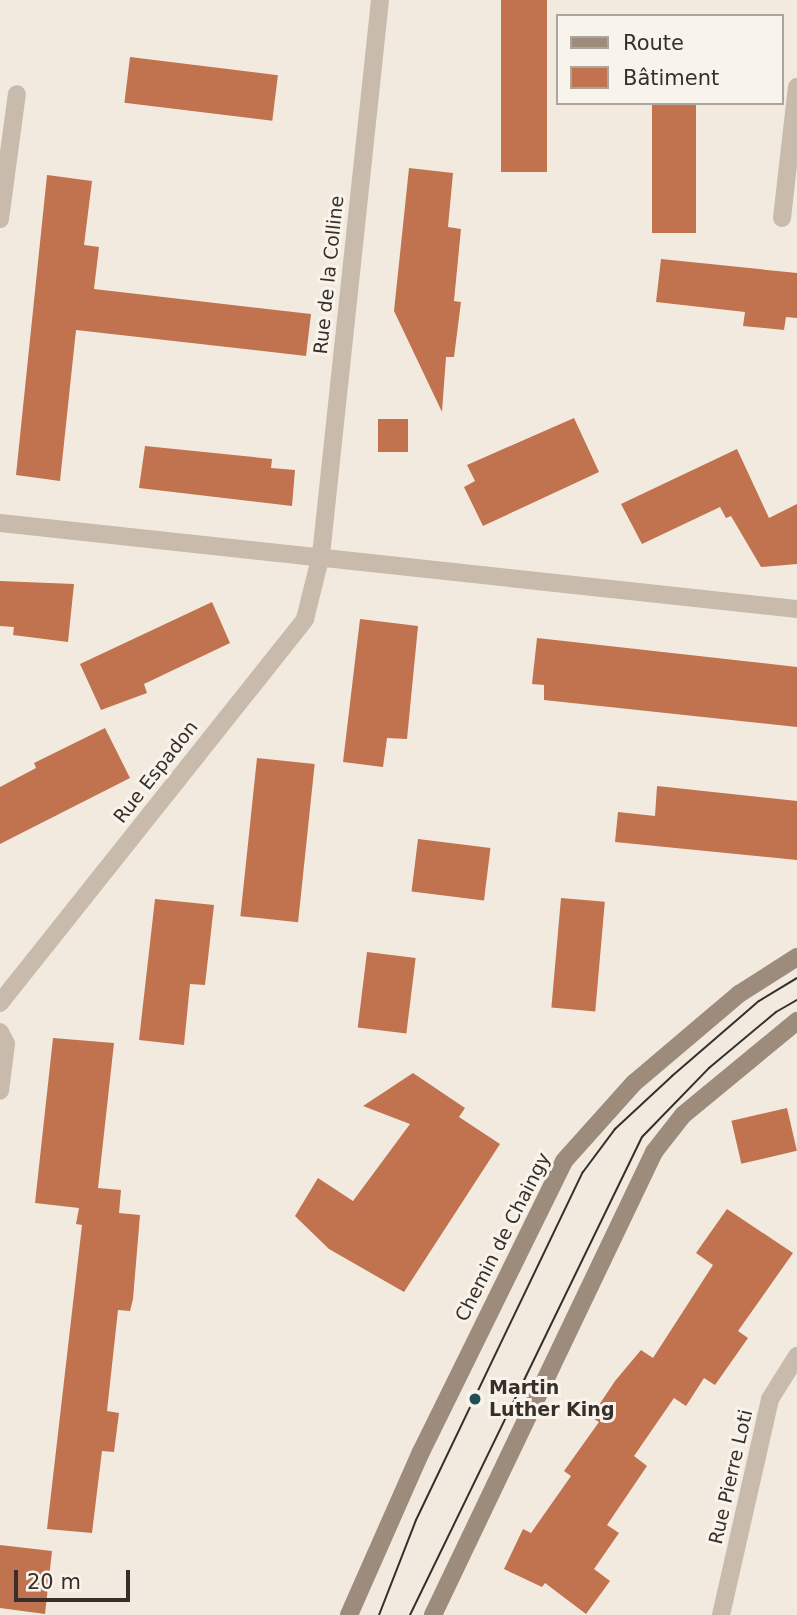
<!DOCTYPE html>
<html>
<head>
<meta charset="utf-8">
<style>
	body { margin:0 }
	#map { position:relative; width:797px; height:1615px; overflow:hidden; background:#f2eadf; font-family:"DejaVu Sans",sans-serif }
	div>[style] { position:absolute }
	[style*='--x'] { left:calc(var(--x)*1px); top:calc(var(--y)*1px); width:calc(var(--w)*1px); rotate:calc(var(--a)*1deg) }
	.building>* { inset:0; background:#c0734e; transform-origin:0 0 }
	.street>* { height:18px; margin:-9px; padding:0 9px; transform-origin:9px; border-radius:9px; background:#c9bbab }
	.secondary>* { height:18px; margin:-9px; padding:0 9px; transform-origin:9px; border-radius:9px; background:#9d8b7c }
	.tram>* { height:2px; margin:-1px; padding:0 1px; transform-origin:1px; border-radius:1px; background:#382f2a }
	.dots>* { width:19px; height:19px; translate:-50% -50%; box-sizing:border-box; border:4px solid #f9f4eb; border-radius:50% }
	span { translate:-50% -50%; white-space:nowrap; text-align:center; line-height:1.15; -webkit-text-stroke:6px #f9f4eb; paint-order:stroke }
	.street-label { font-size:19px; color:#382f2a }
	.poi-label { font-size:19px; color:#382f2a; font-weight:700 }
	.left { translate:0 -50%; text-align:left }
	.legend { position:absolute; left:556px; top:14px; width:228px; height:91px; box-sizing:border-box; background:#f9f4eb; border:2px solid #aca59e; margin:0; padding:9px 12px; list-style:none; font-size:21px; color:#382f2a }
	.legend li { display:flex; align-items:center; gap:14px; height:35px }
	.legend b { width:35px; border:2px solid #aca59e }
	.scale { position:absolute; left:14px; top:1570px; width:116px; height:32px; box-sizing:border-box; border:4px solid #382f2a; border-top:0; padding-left:9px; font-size:21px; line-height:24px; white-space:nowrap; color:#382f2a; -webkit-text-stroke:5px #f9f4eb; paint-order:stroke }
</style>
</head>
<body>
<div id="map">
	<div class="building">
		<div style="left:501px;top:0;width:46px;height:172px"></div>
		<div style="left:130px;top:57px;width:149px;height:46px;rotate:7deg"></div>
		<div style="left:652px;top:103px;width:44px;height:130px"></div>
		<div style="clip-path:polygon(409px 168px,453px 173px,448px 227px,461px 229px,454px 301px,461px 302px,454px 357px,446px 357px,442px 412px,394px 311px)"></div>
		<div style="clip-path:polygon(47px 175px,92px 181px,84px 245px,99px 247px,94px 289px,311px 314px,306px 356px,76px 330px,60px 481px,16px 475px)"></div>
		<div style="clip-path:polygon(661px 259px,797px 273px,797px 318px,786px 317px,784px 330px,743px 326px,745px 312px,656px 302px)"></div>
		<div style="clip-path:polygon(574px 418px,599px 472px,483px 526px,464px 487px,475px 481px,467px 465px)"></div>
		<div style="left:378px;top:419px;width:30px;height:33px"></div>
		<div style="clip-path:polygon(145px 446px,272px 459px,271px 468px,295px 470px,292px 506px,139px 488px)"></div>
		<div style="clip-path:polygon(737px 449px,769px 518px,797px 504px,797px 564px,761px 567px,731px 516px,726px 518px,720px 507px,642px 544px,621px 504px)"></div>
		<div style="clip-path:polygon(0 581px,74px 584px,68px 642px,13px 635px,14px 627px,0 626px)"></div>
		<div style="clip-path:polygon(212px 602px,230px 643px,144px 684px,147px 693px,101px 710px,80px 664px)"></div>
		<div style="clip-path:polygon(360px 619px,418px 626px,407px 739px,387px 738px,383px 767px,343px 762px)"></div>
		<div style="clip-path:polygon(537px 638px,797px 667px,797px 727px,544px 700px,544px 685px,532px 684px)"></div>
		<div style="clip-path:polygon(105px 728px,130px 778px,0 844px,0 787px,36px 768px,34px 763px)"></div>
		<div style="left:257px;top:758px;width:58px;height:159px;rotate:6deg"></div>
		<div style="clip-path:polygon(657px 786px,797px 801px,797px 860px,615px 842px,618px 812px,655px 816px)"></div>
		<div style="left:418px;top:839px;width:73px;height:53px;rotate:7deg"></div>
		<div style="left:561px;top:898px;width:44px;height:110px;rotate:5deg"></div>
		<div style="clip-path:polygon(155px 899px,214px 905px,205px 985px,190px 984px,184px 1045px,139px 1040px)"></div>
		<div style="left:367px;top:952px;width:49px;height:76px;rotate:7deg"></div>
		<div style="clip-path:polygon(53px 1038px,114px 1043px,98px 1188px,121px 1190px,119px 1213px,140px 1215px,133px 1299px,130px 1311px,118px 1310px,113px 1356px,107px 1411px,119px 1413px,114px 1452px,102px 1451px,92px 1533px,47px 1529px,82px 1225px,76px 1224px,79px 1208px,35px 1203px)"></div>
		<div style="clip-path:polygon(413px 1073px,465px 1108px,459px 1117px,500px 1144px,404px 1292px,329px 1249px,295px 1216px,318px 1178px,353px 1201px,410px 1124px,363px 1106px)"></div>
		<div style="left:787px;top:1108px;width:44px;height:57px;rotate:77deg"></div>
		<div style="clip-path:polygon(727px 1209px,793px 1253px,738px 1331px,748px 1338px,715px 1385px,704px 1378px,686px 1406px,674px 1398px,634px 1456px,647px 1466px,607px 1525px,619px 1533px,594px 1569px,610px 1581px,586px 1614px,545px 1583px,542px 1587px,504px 1569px,523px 1529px,531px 1533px,571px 1476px,564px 1471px,599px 1422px,591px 1417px,615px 1381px,641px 1350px,653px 1358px,713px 1265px,696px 1253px)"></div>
		<div style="clip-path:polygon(0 1545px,52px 1551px,45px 1614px,0 1608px)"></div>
	</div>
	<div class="street">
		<div style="--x:782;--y:218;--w:132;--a:-83.5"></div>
		<div style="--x:0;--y:219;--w:126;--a:-82.3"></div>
		<div style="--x:0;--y:523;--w:802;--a:6.16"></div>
		<div style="--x:0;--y:1003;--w:490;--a:-51.5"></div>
		<div style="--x:305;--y:619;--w:66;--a:-76"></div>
		<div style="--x:321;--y:555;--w:558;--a:-83.93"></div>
		<div style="--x:0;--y:1032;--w:13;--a:63"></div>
		<div style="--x:6;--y:1044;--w:47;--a:97.3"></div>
		<div style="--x:721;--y:1615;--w:221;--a:-77.2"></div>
		<div style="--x:770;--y:1399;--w:51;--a:-57.9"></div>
	</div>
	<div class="secondary">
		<div style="--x:349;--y:1615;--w:178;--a:-66.2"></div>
		<div style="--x:421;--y:1452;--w:324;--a:-63.8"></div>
		<div style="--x:564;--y:1161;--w:105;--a:-48.1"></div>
		<div style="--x:634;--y:1083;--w:138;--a:-40.3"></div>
		<div style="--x:739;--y:994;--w:69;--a:-32.5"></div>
		<div style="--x:433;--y:1615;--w:513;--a:-64.48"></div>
		<div style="--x:654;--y:1152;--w:47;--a:-51.9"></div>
		<div style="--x:683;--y:1115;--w:148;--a:-39.5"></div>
	</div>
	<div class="tram">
		<div style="--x:379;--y:1615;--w:102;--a:-68.7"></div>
		<div style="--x:416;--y:1520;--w:386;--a:-64.4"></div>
		<div style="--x:583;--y:1172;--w:54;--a:-53.3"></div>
		<div style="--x:615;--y:1129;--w:78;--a:-42.9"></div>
		<div style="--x:672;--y:1076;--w:115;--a:-40.8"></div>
		<div style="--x:759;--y:1001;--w:44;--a:-31.2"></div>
		<div style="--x:410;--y:1615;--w:531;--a:-64.11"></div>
		<div style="--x:642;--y:1137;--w:96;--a:-45.8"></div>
		<div style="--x:709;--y:1068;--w:87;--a:-39.9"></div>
		<div style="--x:776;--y:1012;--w:24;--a:-30"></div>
	</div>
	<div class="dots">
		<div style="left:475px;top:1399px;background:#214f57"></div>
	</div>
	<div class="street-label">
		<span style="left:329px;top:275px;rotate:-84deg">Rue de la Colline</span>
		<span style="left:156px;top:772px;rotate:-52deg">Rue Espadon</span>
		<span style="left:503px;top:1237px;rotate:-63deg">Chemin de Chaingy</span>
		<span style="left:731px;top:1477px;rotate:-77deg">Rue Pierre Loti</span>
	</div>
	<div class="poi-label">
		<span class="left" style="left:489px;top:1399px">Martin<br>Luther King</span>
	</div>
	<ul class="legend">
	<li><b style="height:9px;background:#9d8b7c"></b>Route</li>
	<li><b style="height:19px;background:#c0734e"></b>Bâtiment</li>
	</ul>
	<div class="scale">20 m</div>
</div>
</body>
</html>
